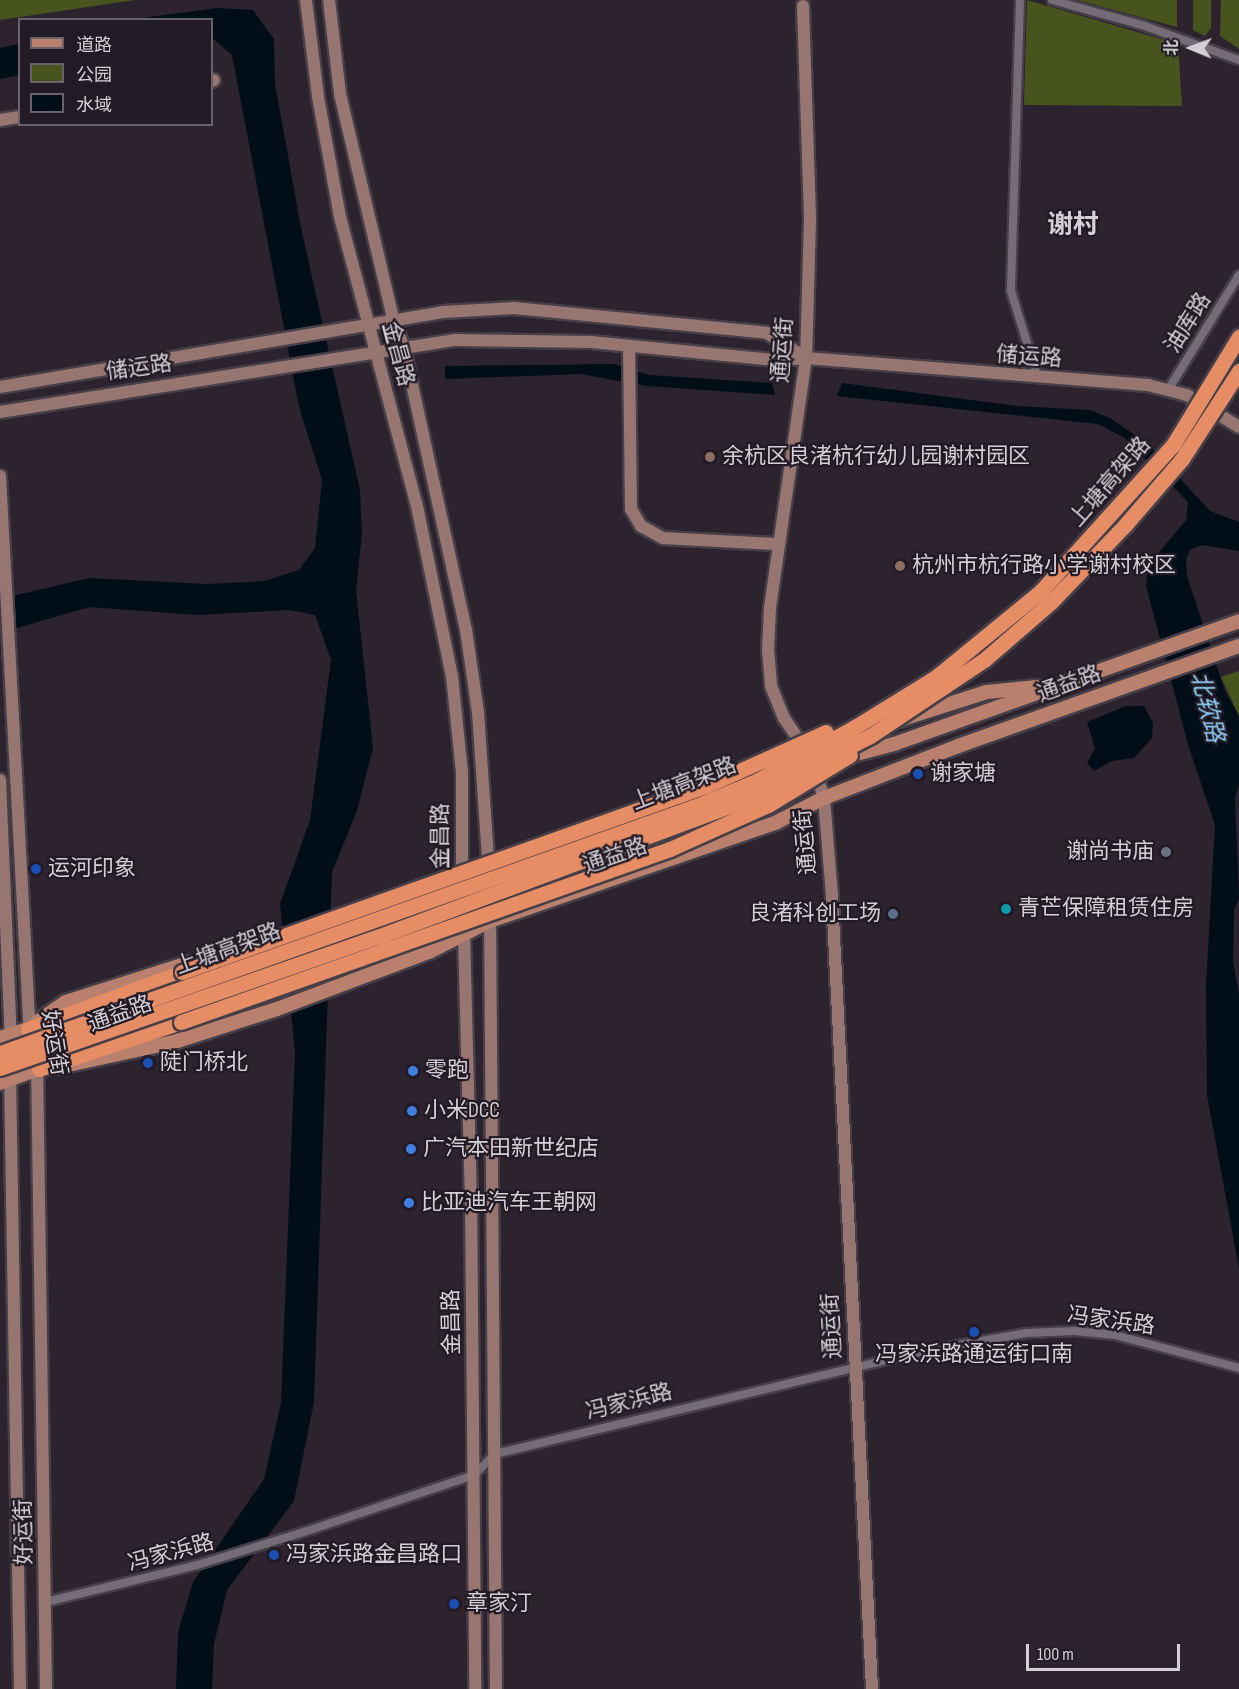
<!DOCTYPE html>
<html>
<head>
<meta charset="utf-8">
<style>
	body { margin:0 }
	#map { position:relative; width:1239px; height:1689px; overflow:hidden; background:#2c232e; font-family:"Sofia Sans Condensed","Noto Sans SC",sans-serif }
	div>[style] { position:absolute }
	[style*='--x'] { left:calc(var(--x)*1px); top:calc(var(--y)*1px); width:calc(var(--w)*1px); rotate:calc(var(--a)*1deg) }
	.green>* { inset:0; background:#48541e }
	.water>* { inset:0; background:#010e18 }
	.roads { filter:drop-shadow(2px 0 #463f48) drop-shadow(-2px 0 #463f48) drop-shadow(0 2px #463f48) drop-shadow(0 -2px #463f48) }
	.street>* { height:8px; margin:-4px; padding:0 4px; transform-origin:4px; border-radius:4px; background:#756c78 }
	.secondary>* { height:12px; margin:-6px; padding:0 6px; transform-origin:6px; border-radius:6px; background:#977672 }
	.primary>* { height:14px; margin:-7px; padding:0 7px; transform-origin:7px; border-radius:7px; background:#b9806d }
	.highway>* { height:15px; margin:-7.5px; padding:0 7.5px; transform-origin:7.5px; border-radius:7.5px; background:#e68d65 }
	.bridges { filter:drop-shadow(2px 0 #463f48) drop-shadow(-2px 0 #463f48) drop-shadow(0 2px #463f48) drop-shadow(0 -2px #463f48) }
	.highway-bridge>* { height:15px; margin:-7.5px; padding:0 7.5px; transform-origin:7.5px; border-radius:7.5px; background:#e68d65 }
	.dots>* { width:16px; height:16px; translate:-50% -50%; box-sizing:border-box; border:3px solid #221a24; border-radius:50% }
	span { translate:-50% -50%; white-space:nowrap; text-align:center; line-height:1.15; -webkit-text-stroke:4.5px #221a24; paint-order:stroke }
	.street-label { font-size:22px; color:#d4cfd6 }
	.poi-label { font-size:22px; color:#d4cfd6 }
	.left { translate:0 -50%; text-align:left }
	.right { translate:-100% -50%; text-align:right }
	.water-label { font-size:24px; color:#8dcef6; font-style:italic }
	.quarter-label { font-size:26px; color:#d4cfd6; font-weight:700 }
	.legend { position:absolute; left:18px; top:18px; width:195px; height:108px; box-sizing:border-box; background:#221a24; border:2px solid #69626b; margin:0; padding:8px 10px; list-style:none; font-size:18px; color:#d4cfd6 }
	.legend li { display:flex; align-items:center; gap:12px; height:30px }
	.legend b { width:30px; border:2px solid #69626b }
	.north { position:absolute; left:1161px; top:18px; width:60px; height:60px; -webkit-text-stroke:4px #221a24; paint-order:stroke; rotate:271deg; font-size:16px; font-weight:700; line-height:24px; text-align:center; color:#d4cfd6 }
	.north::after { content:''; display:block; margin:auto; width:21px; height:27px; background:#d4cfd6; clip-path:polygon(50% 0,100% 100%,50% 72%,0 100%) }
	.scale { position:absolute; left:1026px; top:1644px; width:154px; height:27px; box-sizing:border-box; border:3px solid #d4cfd6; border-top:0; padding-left:8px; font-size:18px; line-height:21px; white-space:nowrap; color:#d4cfd6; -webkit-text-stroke:4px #221a24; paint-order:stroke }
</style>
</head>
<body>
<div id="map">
	<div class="green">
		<div style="clip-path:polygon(0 0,135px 0,0 20px)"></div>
		<div style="clip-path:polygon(1027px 0,1178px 44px,1182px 106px,1024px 105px)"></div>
		<div style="clip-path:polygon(1077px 0,1177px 0,1177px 27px)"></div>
		<div style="clip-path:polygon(1193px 0,1211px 0,1211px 28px,1205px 36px,1193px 30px)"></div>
		<div style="clip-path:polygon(1221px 0,1239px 0,1239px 49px,1220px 36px)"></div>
		<div style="clip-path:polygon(1239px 671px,1239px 716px,1221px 677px)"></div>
	</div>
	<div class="water">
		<div style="clip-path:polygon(217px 8px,253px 10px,274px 39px,275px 84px,301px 228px,360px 490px,362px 534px,356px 590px,373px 748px,357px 811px,332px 872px,314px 1402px,294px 1501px,227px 1590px,214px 1644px,212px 1689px,176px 1689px,178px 1632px,193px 1582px,264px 1479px,281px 1403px,295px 1052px,280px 904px,310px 820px,331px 660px,315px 615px,290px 610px,197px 615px,89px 607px,0 633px,0 599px,89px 578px,207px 584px,264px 581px,299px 570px,315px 548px,322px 480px,299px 407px,232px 55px,212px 38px,212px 20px,135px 19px)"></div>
		<div style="clip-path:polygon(19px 44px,19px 75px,0 79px,0 48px)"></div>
		<div style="clip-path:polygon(614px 364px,649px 375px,772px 383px,775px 395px,647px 386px,580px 374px,445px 379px,445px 366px)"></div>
		<div style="clip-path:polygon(842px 383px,1017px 406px,1090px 410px,1110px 418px,1148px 444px,1210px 511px,1239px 522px,1239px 551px,1202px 545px,1190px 550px,1186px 560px,1187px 576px,1225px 691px,1239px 716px,1239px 785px,1235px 798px,1239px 898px,1234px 910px,1233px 961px,1239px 995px,1239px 1269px,1207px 1095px,1206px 985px,1215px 825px,1189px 748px,1146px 586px,1148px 566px,1186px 520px,1188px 502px,1125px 438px,1098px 424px,837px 396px)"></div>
		<div style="clip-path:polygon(1126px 706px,1144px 706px,1153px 723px,1152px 738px,1134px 758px,1112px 761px,1094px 771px,1087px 763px,1095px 749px,1087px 722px)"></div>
	</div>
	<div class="roads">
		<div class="street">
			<div style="--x:1020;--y:0;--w:291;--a:91.8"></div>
			<div style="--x:1011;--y:291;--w:91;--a:72.8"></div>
			<div style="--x:1052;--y:0;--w:93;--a:15.5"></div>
			<div style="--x:1142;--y:25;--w:103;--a:19.8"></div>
			<div style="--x:1168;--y:390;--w:135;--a:-58.3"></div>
			<div style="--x:46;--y:1602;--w:155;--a:-13.8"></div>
			<div style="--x:197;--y:1565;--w:121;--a:-17.2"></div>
			<div style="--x:313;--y:1529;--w:170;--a:-18.5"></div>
			<div style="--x:474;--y:1475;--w:30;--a:-45"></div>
			<div style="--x:495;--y:1454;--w:441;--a:-13.5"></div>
			<div style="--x:924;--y:1351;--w:104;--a:-10"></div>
			<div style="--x:1026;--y:1333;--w:49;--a:-2.3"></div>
			<div style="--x:1075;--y:1331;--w:40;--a:5.7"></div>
			<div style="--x:1115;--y:1335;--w:128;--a:14.9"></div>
		</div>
		<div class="secondary">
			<div style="--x:306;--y:0;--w:98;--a:82.9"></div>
			<div style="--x:318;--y:97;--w:122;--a:79.6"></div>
			<div style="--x:340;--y:217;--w:304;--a:75.1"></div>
			<div style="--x:418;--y:511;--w:168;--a:78.4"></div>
			<div style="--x:452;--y:676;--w:97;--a:84.1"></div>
			<div style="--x:462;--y:772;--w:107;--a:90"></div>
			<div style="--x:329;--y:0;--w:95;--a:83.3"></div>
			<div style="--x:340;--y:94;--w:234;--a:76.7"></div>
			<div style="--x:394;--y:322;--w:28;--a:69"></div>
			<div style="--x:404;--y:348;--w:289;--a:77.6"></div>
			<div style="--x:466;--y:630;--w:83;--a:81.7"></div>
			<div style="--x:478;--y:712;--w:160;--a:86.1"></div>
			<div style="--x:803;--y:6;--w:213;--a:88.1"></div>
			<div style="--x:810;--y:219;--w:139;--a:91.6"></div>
			<div style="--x:806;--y:358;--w:253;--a:98.2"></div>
			<div style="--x:770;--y:608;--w:42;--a:92.7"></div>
			<div style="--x:768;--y:650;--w:36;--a:85"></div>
			<div style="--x:771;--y:686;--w:35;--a:68"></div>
			<div style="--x:784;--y:718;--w:40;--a:56"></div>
			<div style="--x:212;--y:81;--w:2;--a:-27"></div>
			<div style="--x:0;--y:120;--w:20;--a:-9"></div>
			<div style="--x:629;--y:346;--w:163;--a:89.3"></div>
			<div style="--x:631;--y:509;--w:20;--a:60"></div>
			<div style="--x:641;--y:526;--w:25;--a:29"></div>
			<div style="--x:663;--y:538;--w:116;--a:3"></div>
			<div style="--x:0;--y:387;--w:449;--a:-9.6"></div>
			<div style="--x:443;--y:312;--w:71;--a:-3.2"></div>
			<div style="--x:514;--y:308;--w:254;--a:5.6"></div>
			<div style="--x:767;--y:333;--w:46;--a:32.7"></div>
			<div style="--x:0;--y:412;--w:461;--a:-9"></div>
			<div style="--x:455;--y:340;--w:136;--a:0.8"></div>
			<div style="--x:591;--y:342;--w:183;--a:5.6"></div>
			<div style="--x:773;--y:360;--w:33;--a:-3"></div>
			<div style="--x:806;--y:358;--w:343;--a:4.5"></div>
			<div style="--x:1148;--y:385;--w:40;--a:14.4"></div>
			<div style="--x:1187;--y:395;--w:61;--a:31.6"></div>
			<div style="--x:0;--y:476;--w:563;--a:86.94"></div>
			<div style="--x:815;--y:769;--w:30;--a:73"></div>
			<div style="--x:824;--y:798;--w:98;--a:85.3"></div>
			<div style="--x:832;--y:896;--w:794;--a:87.11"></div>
			<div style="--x:0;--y:780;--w:262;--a:87.6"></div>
			<div style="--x:463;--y:896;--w:298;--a:88.5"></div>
			<div style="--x:471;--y:1194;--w:495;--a:89.5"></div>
			<div style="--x:490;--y:913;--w:776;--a:89.56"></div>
			<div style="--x:37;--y:1060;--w:629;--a:89.18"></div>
			<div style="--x:10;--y:1072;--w:617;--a:89.07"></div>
		</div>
		<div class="primary">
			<div style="--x:899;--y:720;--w:92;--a:-17.7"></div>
			<div style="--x:987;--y:692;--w:50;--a:-5.7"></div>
			<div style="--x:841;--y:758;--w:55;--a:-14.8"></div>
			<div style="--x:894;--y:744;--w:366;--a:-19.6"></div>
			<div style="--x:433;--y:936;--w:33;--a:-5"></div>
			<div style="--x:466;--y:933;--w:27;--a:-27"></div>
			<div style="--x:490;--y:921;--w:304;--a:-19"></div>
			<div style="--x:777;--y:822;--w:53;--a:-27.1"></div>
			<div style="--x:824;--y:798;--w:144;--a:-21.2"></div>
			<div style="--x:958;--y:746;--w:298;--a:-19.6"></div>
			<div style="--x:210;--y:970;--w:68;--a:-19"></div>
			<div style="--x:37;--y:1022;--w:35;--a:-35"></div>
			<div style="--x:66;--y:1002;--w:128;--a:-17.7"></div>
			<div style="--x:0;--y:1038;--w:40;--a:-18"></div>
			<div style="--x:59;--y:1067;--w:118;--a:-12.3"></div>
			<div style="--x:174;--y:1042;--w:108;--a:-17.8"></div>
			<div style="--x:277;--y:1009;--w:162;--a:-20.6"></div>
			<div style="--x:429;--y:952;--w:34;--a:-27"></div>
			<div style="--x:0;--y:1083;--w:52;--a:-20.2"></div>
		</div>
		<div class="highway">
			<div style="--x:28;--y:1029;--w:164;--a:-20.3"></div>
			<div style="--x:39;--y:1069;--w:150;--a:-18.3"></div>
		</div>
	</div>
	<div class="bridges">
		<div class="highway-bridge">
			<div style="--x:182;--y:972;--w:558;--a:-19.57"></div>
			<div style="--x:708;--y:785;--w:129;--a:-24.2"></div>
			<div style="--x:181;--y:1022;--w:519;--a:-19.48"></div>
			<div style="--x:670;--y:849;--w:107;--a:-24.2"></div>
			<div style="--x:768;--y:805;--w:96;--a:-31.4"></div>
			<div style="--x:0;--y:1053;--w:747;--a:-19.55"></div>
			<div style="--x:704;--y:803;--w:56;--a:-22.9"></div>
			<div style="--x:756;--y:781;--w:113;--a:-28.6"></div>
			<div style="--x:855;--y:727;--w:95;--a:-31.7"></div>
			<div style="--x:936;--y:677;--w:136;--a:-39.3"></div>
			<div style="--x:1041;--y:591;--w:197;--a:-47.9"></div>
			<div style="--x:1173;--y:445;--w:127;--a:-58.6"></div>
			<div style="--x:0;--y:1068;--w:399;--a:-19.2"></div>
			<div style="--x:377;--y:937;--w:399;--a:-20.4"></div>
			<div style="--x:751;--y:798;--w:134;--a:-27.5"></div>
			<div style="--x:870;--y:736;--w:137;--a:-33.7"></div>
			<div style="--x:984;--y:660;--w:89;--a:-40.9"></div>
			<div style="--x:1051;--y:602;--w:107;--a:-46.1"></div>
			<div style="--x:1125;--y:525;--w:87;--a:-49.2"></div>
			<div style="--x:1182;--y:459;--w:105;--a:-57.1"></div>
		</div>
	</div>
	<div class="dots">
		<div style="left:710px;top:457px;background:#8d6e63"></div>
		<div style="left:900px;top:566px;background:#8d6e63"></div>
		<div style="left:918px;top:774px;background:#1a4fb4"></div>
		<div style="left:1166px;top:852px;background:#6b7280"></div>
		<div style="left:36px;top:869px;background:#1a4fb4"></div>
		<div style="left:1006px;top:909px;background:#0f9aa8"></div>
		<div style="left:893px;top:914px;background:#5c6f8a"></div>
		<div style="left:148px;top:1063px;background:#1a4fb4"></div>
		<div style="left:413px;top:1071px;background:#3f7fe0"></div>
		<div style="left:412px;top:1111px;background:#3f7fe0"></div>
		<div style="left:411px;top:1149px;background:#3f7fe0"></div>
		<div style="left:409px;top:1203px;background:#3f7fe0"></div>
		<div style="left:974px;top:1332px;background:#1a4fb4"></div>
		<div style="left:274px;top:1555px;background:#1a4fb4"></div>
		<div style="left:454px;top:1604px;background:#1a4fb4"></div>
	</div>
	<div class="street-label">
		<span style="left:1188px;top:323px;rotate:-58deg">油库路</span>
		<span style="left:783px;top:350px;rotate:-86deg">通运街</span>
		<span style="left:398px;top:354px;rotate:75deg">金昌路</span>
		<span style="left:1029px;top:357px;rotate:4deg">储运路</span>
		<span style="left:139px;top:368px;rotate:-8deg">储运路</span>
		<span style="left:1110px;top:482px;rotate:-49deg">上塘高架路</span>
		<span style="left:1069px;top:684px;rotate:-20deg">通益路</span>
		<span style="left:684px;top:784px;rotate:-21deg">上塘高架路</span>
		<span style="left:441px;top:836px;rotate:-90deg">金昌路</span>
		<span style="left:806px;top:842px;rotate:-95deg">通运街</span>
		<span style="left:615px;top:856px;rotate:-19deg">通益路</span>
		<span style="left:228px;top:949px;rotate:-20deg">上塘高架路</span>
		<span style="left:120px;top:1014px;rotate:-20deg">通益路</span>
		<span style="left:54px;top:1043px;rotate:81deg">好运街</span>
		<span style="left:1111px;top:1321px;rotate:8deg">冯家浜路</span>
		<span style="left:452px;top:1322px;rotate:-91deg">金昌路</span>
		<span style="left:832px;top:1326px;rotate:-93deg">通运街</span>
		<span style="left:629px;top:1402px;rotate:-14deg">冯家浜路</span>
		<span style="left:24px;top:1532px;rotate:-91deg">好运街</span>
		<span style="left:171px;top:1553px;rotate:-15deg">冯家浜路</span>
	</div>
	<div class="poi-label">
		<span class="left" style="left:722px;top:457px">余杭区良渚杭行幼儿园谢村园区</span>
		<span class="left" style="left:912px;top:566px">杭州市杭行路小学谢村校区</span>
		<span class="left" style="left:930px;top:774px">谢家塘</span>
		<span class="right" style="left:1154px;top:852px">谢尚书庙</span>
		<span class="left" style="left:48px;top:869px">运河印象</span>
		<span class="left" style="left:1018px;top:909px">青芒保障租赁住房</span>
		<span class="right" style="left:881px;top:914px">良渚科创工场</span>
		<span class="left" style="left:160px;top:1063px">陡门桥北</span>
		<span class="left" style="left:425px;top:1071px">零跑</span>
		<span class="left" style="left:424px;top:1111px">小米DCC</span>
		<span class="left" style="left:423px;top:1149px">广汽本田新世纪店</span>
		<span class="left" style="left:421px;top:1203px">比亚迪汽车王朝网</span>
		<span style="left:974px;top:1355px">冯家浜路通运街口南</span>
		<span class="left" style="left:286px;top:1555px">冯家浜路金昌路口</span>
		<span class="left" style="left:466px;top:1604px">章家汀</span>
	</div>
	<div class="water-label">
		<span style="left:1207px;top:707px;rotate:76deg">北软路</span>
	</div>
	<div class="quarter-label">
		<span style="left:1073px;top:226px">谢村</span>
	</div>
	<ul class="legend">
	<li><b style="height:8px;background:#b9806d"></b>道路</li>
	<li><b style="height:16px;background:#48541e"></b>公园</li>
	<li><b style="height:16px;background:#010e18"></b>水域</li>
	</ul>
	<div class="north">北</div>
	<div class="scale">100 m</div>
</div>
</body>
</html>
